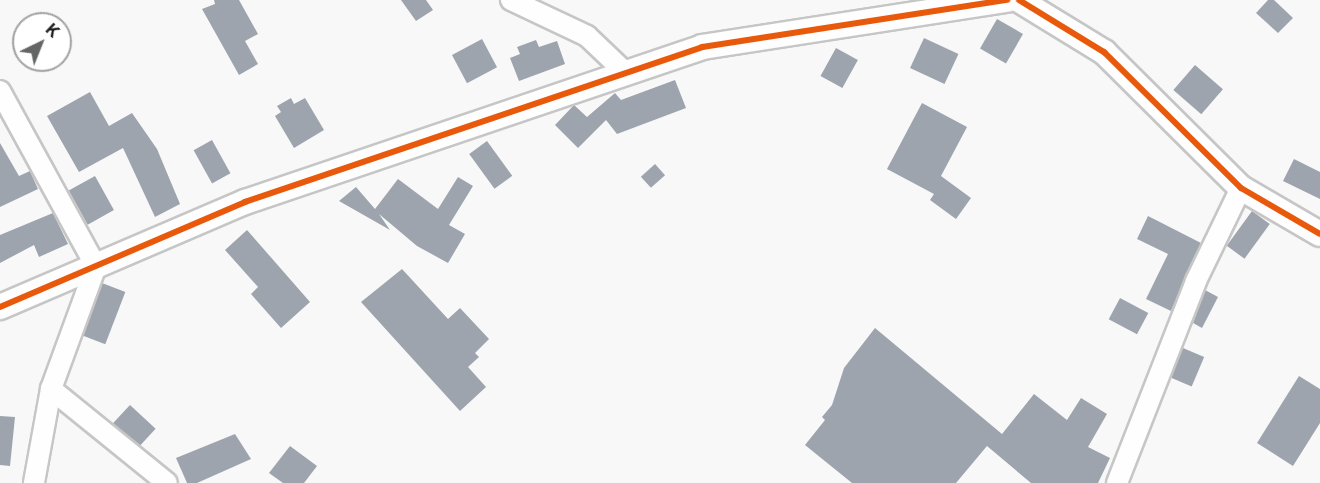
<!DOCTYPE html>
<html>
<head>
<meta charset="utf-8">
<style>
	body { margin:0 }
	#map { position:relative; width:1320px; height:483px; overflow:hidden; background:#f8f8f8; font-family:Inter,sans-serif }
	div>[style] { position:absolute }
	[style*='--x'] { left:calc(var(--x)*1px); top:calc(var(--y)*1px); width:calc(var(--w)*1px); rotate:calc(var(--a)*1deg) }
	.building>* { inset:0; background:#9da4ae; transform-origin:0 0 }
	.roads { filter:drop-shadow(2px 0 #c6c6c6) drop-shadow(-2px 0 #c6c6c6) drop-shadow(0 2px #c6c6c6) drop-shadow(0 -2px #c6c6c6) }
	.minor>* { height:20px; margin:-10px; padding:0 10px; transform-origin:10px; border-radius:10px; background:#fefefe }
	.tertiary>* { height:24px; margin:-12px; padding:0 12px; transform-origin:12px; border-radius:12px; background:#fefefe }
	.cycleway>* { height:6px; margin:-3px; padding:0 3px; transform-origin:3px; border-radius:3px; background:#e8590c }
	span { translate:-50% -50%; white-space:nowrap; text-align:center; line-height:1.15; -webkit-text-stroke:6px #fff; paint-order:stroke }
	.north { position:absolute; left:12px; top:12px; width:60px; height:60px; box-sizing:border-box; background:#fff; border:2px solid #a1a2a2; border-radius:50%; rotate:43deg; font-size:16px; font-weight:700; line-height:24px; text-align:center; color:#151616 }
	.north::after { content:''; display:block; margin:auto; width:21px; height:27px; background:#646565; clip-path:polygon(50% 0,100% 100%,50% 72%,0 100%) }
</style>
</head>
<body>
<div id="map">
	<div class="building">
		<div style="clip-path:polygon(214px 0,239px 0,258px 34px,245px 41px,258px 64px,239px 75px,202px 9px,215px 4px)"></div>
		<div style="clip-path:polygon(401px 0,426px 0,433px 10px,416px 21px)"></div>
		<div style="clip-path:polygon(1268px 0,1274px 0,1293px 18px,1278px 33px,1256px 13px)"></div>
		<div style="left:997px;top:19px;width:30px;height:34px;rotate:30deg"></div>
		<div style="left:924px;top:38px;width:38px;height:33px;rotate:25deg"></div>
		<div style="left:482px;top:39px;width:32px;height:34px;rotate:62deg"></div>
		<div style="clip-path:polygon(536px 40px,539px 47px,557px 41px,565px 64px,519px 81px,510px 58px,520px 54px,517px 47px)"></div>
		<div style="left:836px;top:48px;width:25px;height:32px;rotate:29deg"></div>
		<div style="left:1195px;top:65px;width:37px;height:33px;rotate:41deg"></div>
		<div style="clip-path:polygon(675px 80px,686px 108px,617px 134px,606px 120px,578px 148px,555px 125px,574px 105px,587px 117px,615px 93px,621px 100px)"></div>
		<div style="clip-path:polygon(90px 92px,109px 126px,132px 113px,157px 149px,180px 204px,155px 217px,123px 148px,79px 172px,47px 116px)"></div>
		<div style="clip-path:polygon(291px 98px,294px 104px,305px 98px,324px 130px,294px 148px,275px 116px,281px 112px,277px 106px)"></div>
		<div style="clip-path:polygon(922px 103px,967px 127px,941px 176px,971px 198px,956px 219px,930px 200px,934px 194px,887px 169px)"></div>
		<div style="left:212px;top:140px;width:38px;height:21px;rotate:61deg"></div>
		<div style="left:487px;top:141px;width:43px;height:22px;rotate:54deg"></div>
		<div style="clip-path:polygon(0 143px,19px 176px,30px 171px,38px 189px,0 207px)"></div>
		<div style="clip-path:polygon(1294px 159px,1320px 172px,1320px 199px,1283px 181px)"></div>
		<div style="left:655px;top:164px;width:15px;height:19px;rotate:48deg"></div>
		<div style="left:95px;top:176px;width:39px;height:30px;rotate:61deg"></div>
		<div style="clip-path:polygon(458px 177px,473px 186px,449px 225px,465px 234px,448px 263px,417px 246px,379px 214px,390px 230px,339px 201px,356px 187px,375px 209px,398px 179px,438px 209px)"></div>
		<div style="left:1252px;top:211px;width:22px;height:43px;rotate:36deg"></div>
		<div style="clip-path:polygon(53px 213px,68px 244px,39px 257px,34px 245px,0 263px,0 235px)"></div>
		<div style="clip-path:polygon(1148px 216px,1201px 243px,1171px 311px,1146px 299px,1168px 254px,1137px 239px)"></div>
		<div style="clip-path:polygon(247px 230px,310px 302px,281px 328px,251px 294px,258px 287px,225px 250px)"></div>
		<div style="clip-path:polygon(402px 269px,448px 319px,460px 308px,489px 339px,475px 353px,479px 357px,468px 367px,486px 387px,460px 411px,361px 302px)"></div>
		<div style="left:102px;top:283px;width:25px;height:56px;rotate:21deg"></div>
		<div style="clip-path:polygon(1205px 290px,1218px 297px,1202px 328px,1193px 323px)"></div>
		<div style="left:1120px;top:298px;width:32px;height:24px;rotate:28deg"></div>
		<div style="clip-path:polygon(875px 328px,1002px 434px,1034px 394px,1067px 420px,1081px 398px,1107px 414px,1088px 447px,1110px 458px,1098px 483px,1031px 483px,987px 446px,956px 483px,852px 483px,805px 445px,825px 420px,822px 417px,832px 405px,844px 368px)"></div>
		<div style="left:1183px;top:348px;width:23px;height:32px;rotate:23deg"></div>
		<div style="clip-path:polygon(1299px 376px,1320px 389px,1320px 423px,1293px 466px,1257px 443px)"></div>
		<div style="left:130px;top:405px;width:35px;height:25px;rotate:43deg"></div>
		<div style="clip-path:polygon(0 416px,15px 417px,10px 466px,0 465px)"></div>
		<div style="clip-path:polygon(235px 434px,251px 459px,197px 483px,187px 483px,176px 458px)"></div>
		<div style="clip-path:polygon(290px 446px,317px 466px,304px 483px,283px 483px,269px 473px)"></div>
	</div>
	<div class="roads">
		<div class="minor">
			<div style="--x:511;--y:0;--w:84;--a:25.3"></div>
			<div style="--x:587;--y:36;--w:54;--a:43.5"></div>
			<div style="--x:0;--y:91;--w:200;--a:61.3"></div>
			<div style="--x:96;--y:266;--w:131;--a:110.1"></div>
			<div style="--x:51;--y:389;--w:96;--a:100.3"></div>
			<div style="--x:51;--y:389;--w:149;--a:39"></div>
			<div style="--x:1117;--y:483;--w:217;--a:-68.6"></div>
			<div style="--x:1196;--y:281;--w:103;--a:-64.2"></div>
		</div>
		<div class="tertiary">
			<div style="--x:1019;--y:0;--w:100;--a:31.5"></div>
			<div style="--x:1104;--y:52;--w:193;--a:44.8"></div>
			<div style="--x:1241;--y:188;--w:91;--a:30.2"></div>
			<div style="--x:0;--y:307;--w:267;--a:-23.2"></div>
			<div style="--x:245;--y:202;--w:483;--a:-18.7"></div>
			<div style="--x:702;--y:47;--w:309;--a:-8.8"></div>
		</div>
	</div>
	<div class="cycleway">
		<div style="--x:1019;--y:0;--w:100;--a:31.5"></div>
		<div style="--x:1104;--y:52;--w:193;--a:44.8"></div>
		<div style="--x:1241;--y:188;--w:91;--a:30.2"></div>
		<div style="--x:0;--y:307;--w:267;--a:-23.2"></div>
		<div style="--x:245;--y:202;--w:483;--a:-18.7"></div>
		<div style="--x:702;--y:47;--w:309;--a:-8.8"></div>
	</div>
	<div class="north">K</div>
</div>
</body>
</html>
